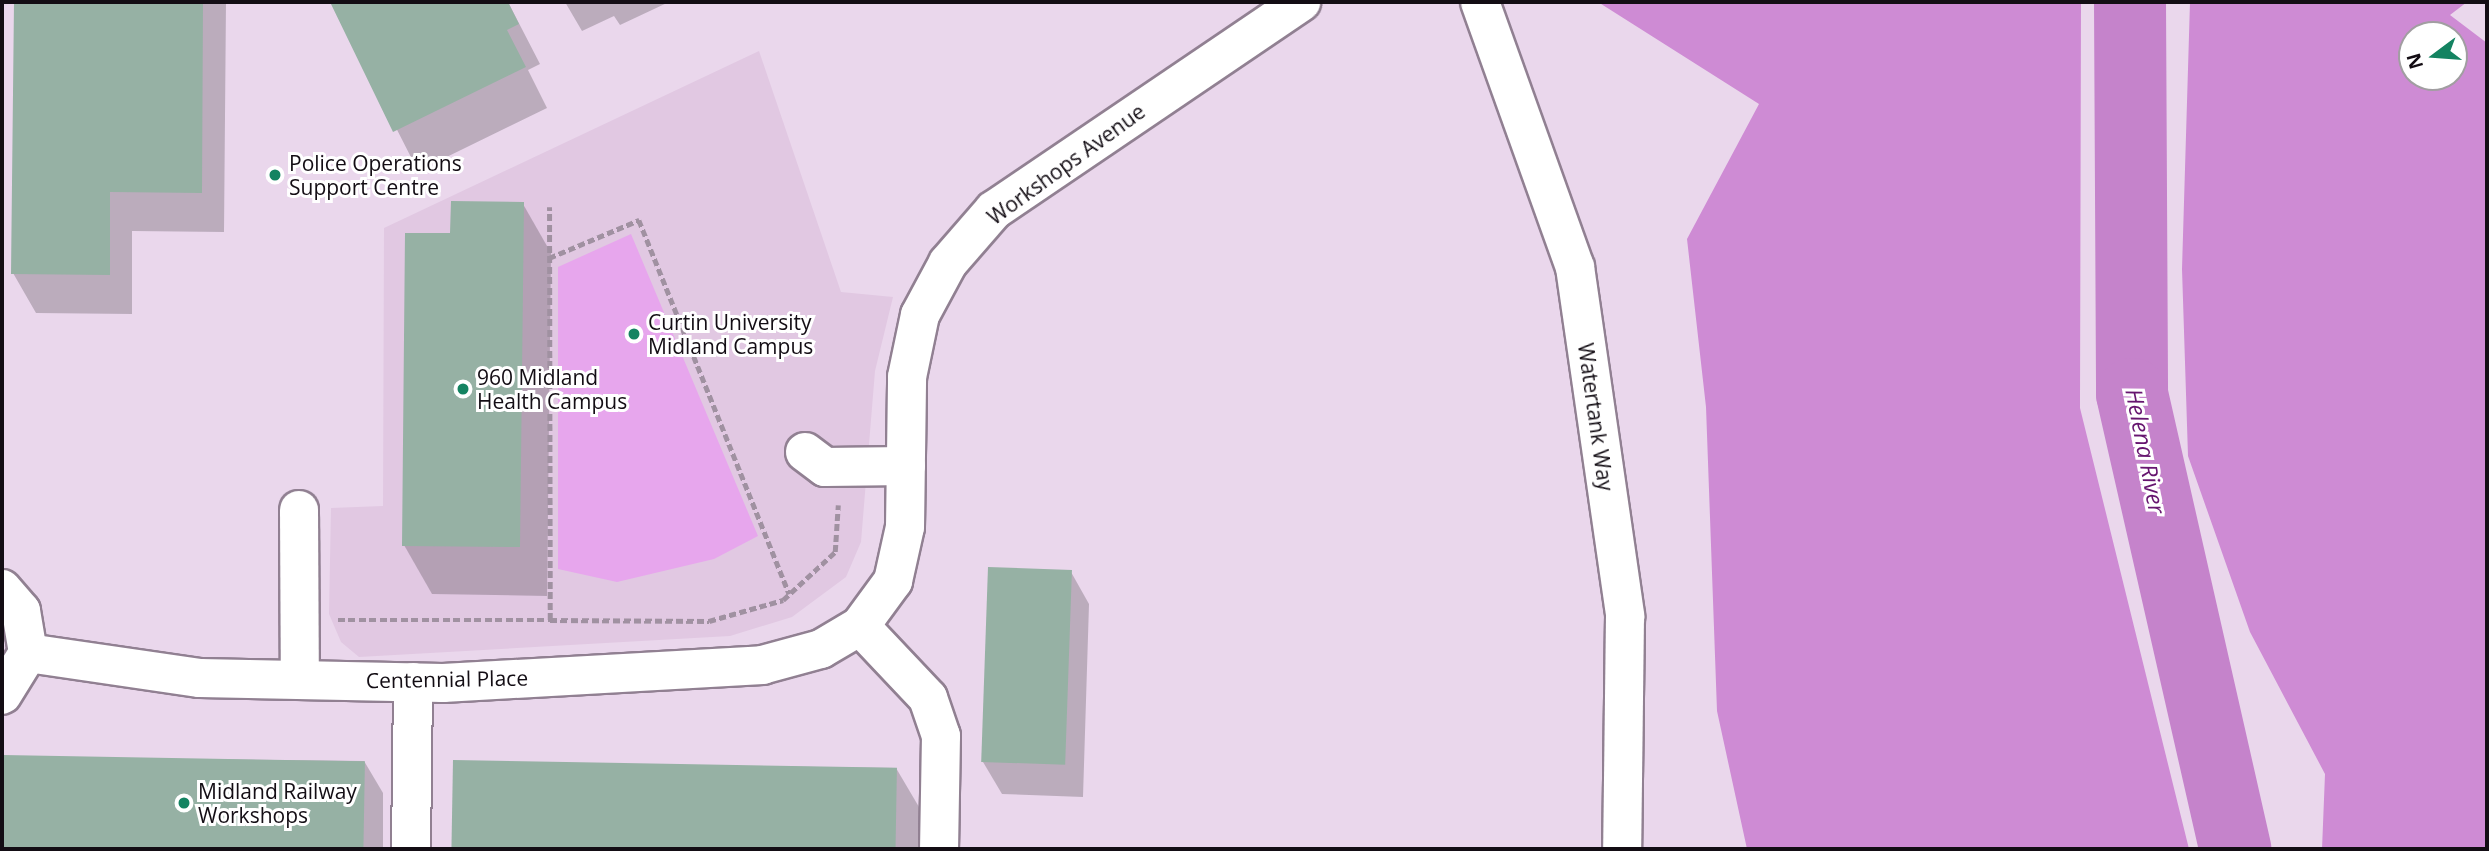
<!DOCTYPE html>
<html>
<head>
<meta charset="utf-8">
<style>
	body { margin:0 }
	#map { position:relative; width:2489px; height:851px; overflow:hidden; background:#ead7ec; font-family:"Open Sans",sans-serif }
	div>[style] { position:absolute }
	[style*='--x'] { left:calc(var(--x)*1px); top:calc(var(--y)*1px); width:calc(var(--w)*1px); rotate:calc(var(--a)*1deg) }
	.built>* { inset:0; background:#e1c8e2 }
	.green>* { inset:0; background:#e7a6ed }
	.forest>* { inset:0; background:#ce8bd4 }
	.shadow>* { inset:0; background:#0003 }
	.river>* { height:72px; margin:-36px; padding:0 36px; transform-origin:36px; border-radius:36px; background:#c583cb }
	.building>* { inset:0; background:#96b1a4; transform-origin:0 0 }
	.path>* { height:4.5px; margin-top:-2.25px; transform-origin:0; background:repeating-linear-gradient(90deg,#a091a1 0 7px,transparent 0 10.5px) }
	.roads { filter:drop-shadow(2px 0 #918092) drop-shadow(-2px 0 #918092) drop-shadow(0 2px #918092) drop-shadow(0 -2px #918092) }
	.minor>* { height:38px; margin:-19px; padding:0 19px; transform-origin:19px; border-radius:19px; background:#fff }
	.dots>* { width:19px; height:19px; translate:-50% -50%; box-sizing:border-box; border:4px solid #fff; border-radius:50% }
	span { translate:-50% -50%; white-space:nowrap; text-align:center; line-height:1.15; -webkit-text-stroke:6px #fff; paint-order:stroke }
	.poi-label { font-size:21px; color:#130d14 }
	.left { translate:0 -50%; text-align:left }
	.street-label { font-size:21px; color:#130d14 }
	.water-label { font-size:23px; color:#66156f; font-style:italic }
	.frame { position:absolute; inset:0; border:4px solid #130d14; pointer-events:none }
	.north { position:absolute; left:2398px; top:21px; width:70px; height:70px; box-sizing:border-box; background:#fff; border:2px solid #a19ea1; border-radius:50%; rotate:254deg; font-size:19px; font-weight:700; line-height:28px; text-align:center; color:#130d14 }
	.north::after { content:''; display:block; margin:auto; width:24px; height:32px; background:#148361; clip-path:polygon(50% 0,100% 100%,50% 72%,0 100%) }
</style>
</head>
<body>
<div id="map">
	<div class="built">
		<div style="clip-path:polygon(759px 51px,841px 292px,893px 297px,875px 371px,861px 542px,846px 577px,792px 617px,730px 636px,359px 657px,341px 642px,329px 614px,331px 508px,383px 506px,384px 228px)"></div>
	</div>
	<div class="green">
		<div style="clip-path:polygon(631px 234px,758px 536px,714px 559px,617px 582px,558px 569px,558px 267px)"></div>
	</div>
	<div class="forest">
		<div style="clip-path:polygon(1598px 2px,2081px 2px,2080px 408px,2189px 849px,1747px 849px,1717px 711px,1706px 407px,1687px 239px,1759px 104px)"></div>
		<div style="clip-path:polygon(evenodd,2190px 2px,2467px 2px,2450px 15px,2487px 43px,2487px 849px,2322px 849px,2325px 774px,2250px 632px,2188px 456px,2182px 269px,2190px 2px,2412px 35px,2454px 35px,2454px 77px,2412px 77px,2412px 35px)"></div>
	</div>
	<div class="shadow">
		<div style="clip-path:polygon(15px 2px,226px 2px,224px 232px,132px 231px,132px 314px,36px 313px,13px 273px)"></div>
		<div style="clip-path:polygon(332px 2px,508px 2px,540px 64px,528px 70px,547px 108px,418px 171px)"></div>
		<div style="clip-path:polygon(565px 2px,669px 2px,620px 25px,614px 16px,582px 31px)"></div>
		<div style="clip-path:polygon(523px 204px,551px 253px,547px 596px,432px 594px,404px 545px,452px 235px)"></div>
		<div style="clip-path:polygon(1071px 572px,1089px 604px,1083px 797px,1002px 794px,983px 762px)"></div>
		<div style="clip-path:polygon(4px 757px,364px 761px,383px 793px,383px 849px,3px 849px)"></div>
		<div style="clip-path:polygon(455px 762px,896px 768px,919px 807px,919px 849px,454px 849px)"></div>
	</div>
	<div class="river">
		<div style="--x:2130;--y:2;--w:392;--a:89.7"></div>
		<div style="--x:2132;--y:394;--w:467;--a:77.2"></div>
	</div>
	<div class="building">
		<div style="clip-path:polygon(14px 2px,203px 2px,202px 193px,110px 192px,110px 275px,11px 274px)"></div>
		<div style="clip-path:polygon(330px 2px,508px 2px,519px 24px,507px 30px,526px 67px,393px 132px)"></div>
		<div style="clip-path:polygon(451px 201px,524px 202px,520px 547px,402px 546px,405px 233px,450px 233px)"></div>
		<div style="left:988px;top:567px;width:84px;height:195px;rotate:2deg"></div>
		<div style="left:3px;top:755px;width:362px;height:94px;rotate:1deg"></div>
		<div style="left:453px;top:760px;width:444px;height:89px;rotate:1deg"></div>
	</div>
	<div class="path">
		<div style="--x:549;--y:258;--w:98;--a:-22.9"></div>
		<div style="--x:639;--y:220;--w:403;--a:68.1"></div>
		<div style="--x:338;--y:620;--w:212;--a:0"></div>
		<div style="--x:550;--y:620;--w:413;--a:-90.1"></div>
		<div style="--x:550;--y:620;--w:159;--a:0.4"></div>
		<div style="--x:709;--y:621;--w:77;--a:-15.8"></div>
		<div style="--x:783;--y:600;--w:71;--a:-42.7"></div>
		<div style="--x:835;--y:552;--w:47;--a:-86.3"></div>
	</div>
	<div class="roads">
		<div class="minor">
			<div style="--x:1480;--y:2;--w:282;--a:70.3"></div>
			<div style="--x:1575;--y:267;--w:353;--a:81.8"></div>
			<div style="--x:1625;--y:616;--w:233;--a:90.7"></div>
			<div style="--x:805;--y:452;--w:25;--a:37"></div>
			<div style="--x:825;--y:467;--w:81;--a:-0.7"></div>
			<div style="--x:299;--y:510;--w:170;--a:89.7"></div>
			<div style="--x:2;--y:589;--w:29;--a:49"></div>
			<div style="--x:21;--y:611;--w:43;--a:80.5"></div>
			<div style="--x:28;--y:653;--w:49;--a:121.8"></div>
			<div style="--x:860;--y:626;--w:99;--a:46.6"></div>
			<div style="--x:928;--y:698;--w:40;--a:71.1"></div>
			<div style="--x:941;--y:736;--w:113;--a:91"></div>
			<div style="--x:28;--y:653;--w:174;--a:8.3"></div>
			<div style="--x:200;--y:678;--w:243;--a:1.2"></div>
			<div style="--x:443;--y:683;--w:320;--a:-3.2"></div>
			<div style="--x:762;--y:665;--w:61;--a:-15.2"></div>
			<div style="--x:821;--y:649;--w:45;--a:-30.5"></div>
			<div style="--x:860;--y:626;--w:56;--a:-53.7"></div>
			<div style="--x:893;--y:581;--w:55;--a:-77.5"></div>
			<div style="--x:905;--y:527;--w:150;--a:-89.2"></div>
			<div style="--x:907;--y:377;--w:63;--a:-78.2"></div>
			<div style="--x:920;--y:315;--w:59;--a:-61.7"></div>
			<div style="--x:948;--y:263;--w:70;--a:-49"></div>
			<div style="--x:994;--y:210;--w:371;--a:-34.1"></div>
			<div style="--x:411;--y:849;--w:167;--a:-89.3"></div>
		</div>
	</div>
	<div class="dots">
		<div style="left:275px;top:175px;background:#148361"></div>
		<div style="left:634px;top:334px;background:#148361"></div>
		<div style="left:463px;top:389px;background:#148361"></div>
		<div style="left:184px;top:803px;background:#148361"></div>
	</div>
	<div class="poi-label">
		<span class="left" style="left:289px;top:175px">Police Operations<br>Support Centre</span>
		<span class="left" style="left:648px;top:334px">Curtin University<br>Midland Campus</span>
		<span class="left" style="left:477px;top:389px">960 Midland<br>Health Campus</span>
		<span class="left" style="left:198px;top:803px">Midland Railway<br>Workshops</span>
	</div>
	<div class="street-label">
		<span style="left:1066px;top:164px;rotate:-36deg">Workshops Avenue</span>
		<span style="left:1596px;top:417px;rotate:82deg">Watertank Way</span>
		<span style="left:447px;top:679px;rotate:-1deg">Centennial Place</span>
	</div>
	<div class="water-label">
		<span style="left:2146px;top:451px;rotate:79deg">Helena River</span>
	</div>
	<div class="frame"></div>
	<div class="north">N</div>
</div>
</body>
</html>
